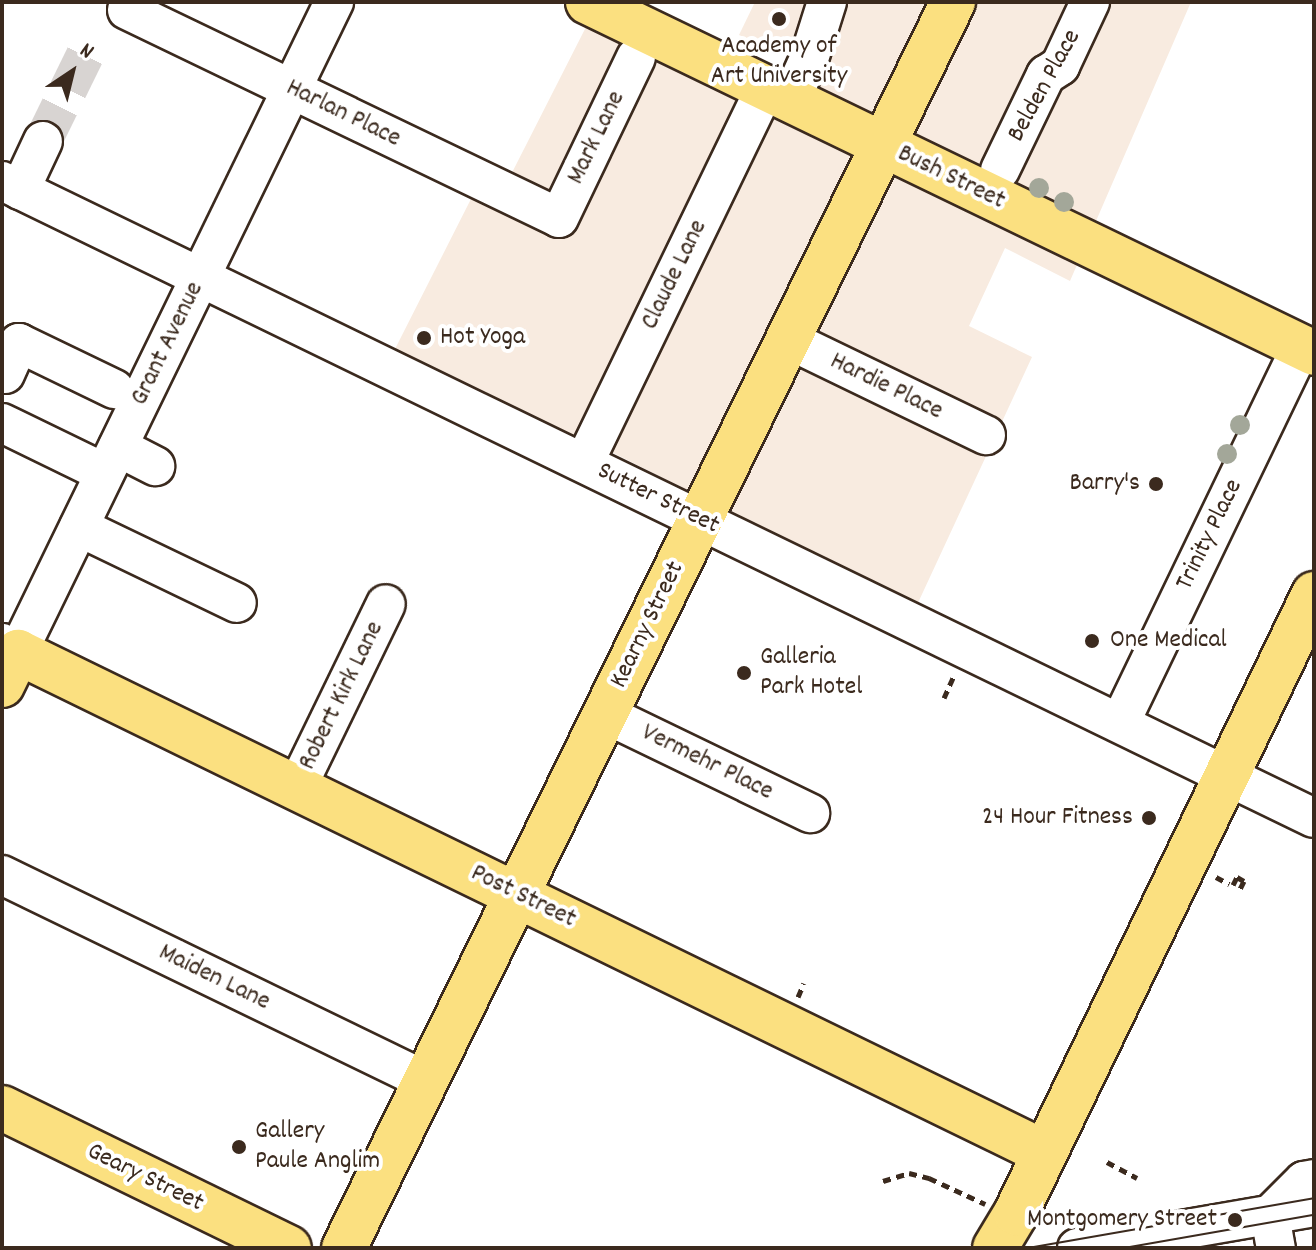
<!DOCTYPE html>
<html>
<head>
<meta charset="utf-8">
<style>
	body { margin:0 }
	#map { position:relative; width:1316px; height:1250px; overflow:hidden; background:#fff; font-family:Dekko,sans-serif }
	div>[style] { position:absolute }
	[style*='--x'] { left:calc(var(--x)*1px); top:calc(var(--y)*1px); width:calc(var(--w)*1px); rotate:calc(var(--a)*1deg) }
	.built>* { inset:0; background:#f8ebe0 }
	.minor-tunnel>* { height:38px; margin-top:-19px; transform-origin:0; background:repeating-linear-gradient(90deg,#d8d4d2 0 38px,transparent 0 57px) }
	.path>* { height:5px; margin-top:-2.5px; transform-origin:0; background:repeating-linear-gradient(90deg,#3b2a1e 0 8px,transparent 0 14px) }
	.roads { filter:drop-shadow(2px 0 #3b2a1e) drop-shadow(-2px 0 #3b2a1e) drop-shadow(0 2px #3b2a1e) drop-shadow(0 -2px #3b2a1e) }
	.minor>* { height:38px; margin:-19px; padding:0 19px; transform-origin:19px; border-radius:19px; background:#fff }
	.major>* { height:44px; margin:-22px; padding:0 22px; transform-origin:22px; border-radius:22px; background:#fbe080 }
	.tram>* { height:2px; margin:-1px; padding:0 1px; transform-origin:1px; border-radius:1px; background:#3b2a1e }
	.trees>* { width:20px; height:20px; margin:-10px; border-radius:50%; background:#a3a799 }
	.dots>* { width:22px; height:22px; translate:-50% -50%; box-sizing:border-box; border:4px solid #fff; border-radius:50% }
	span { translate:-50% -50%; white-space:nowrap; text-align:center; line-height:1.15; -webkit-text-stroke:8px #fff; paint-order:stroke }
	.poi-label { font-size:26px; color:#3b2a1e }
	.left { translate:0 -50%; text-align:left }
	.right { translate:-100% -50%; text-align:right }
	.street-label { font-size:26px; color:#3b2a1e }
	.frame { position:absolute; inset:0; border:4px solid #3b2a1e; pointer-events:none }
	.north { position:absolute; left:32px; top:32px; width:80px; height:80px; -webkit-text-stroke:6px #fff; paint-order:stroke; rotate:35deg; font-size:22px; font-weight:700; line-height:32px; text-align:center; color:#3b2a1e }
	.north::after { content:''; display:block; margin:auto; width:28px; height:36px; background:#3b2a1e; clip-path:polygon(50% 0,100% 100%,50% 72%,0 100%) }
</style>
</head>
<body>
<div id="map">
	<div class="built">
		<div style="clip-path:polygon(755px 2px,819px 2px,792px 57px,739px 35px)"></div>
		<div style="clip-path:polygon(832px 2px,1191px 2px,1070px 281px,1005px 248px,969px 326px,1032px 357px,917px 605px,603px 448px,722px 205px)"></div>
		<div style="clip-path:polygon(586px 27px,750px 99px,587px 443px,395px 349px,474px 193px,496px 204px)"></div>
	</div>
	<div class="minor-tunnel">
		<div style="--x:43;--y:141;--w:109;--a:-63.9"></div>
	</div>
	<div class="path">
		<div style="--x:944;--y:698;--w:24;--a:-66"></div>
		<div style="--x:1216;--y:877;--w:15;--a:28"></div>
		<div style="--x:1233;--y:885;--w:9;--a:-63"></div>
		<div style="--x:1237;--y:877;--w:8;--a:30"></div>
		<div style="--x:1244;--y:881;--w:9;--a:117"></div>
		<div style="--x:798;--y:997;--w:15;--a:-67"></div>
		<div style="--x:1107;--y:1162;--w:34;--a:28"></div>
		<div style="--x:883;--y:1181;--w:27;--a:-17"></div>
		<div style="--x:909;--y:1173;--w:21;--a:14"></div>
		<div style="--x:929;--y:1178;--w:62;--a:24.9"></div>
	</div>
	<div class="roads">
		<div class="minor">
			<div style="--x:127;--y:10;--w:479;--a:25.7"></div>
			<div style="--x:559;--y:218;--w:178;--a:-64.4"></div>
			<div style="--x:791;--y:99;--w:44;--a:-65.8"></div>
			<div style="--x:809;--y:59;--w:60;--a:-72.5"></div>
			<div style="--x:1000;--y:170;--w:106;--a:-64.2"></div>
			<div style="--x:1046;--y:75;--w:17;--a:-33"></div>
			<div style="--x:1060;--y:66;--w:71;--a:-64.9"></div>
			<div style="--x:2;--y:181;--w:1458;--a:25.9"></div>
			<div style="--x:20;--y:190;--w:54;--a:-64.9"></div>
			<div style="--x:787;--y:339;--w:221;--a:25.8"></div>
			<div style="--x:5;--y:374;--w:34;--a:-66"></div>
			<div style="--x:19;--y:343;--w:106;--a:25.8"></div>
			<div style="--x:2;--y:423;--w:114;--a:25.9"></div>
			<div style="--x:118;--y:447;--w:42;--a:27.2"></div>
			<div style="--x:584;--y:463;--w:416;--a:-64.2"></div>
			<div style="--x:79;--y:527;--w:175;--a:25.7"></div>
			<div style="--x:2;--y:643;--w:18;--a:29"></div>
			<div style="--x:18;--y:652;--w:723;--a:-64.07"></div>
			<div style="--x:605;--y:714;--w:228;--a:25.8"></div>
			<div style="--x:1120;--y:723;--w:417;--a:-64.3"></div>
			<div style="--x:297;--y:787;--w:203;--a:-64.1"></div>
			<div style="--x:2;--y:875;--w:471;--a:25.9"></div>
			<div style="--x:1270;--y:1215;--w:48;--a:-45"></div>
			<div style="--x:1304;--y:1181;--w:10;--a:-11"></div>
			<div style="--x:1270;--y:1215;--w:34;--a:80"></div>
			<div style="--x:1077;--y:1248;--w:241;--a:-9.8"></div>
		</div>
		<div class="major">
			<div style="--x:588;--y:2;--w:806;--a:25.8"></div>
			<div style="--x:2;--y:685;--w:37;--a:-64"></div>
			<div style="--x:18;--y:652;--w:1140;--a:26"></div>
			<div style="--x:2;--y:1108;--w:319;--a:26"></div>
			<div style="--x:344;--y:1248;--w:1387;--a:-63.95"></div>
			<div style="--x:995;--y:1248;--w:41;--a:-59"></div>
			<div style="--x:1016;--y:1213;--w:687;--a:-64.29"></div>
		</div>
	</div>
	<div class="tram">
		<div style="--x:1028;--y:1248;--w:290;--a:-9.9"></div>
		<div style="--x:1124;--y:1248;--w:193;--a:-9.9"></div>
	</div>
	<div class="trees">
		<div style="left:1039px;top:188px"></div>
		<div style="left:1064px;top:202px"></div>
		<div style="left:1240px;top:425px"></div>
		<div style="left:1227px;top:454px"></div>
	</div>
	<div class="dots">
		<div style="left:779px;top:19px;background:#3b2a1e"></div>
		<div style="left:424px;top:338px;background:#3b2a1e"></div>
		<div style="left:1156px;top:484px;background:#3b2a1e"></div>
		<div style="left:1092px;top:641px;background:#3b2a1e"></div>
		<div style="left:744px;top:673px;background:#3b2a1e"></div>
		<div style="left:1149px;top:818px;background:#3b2a1e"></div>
		<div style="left:239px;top:1147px;background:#3b2a1e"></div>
		<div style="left:1235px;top:1220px;background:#3b2a1e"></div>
	</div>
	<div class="poi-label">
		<span style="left:779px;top:62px">Academy of<br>Art University</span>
		<span class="left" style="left:440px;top:338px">Hot Yoga</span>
		<span class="right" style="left:1140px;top:484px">Barry's</span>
		<span class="left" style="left:1110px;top:641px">One Medical</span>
		<span class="left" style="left:760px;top:673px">Galleria<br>Park Hotel</span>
		<span class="right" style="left:1133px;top:818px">24 Hour Fitness</span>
		<span class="left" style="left:255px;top:1147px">Gallery<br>Paule Anglim</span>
		<span class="right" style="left:1217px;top:1220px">Montgomery Street</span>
	</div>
	<div class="street-label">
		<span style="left:1045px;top:86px;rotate:-61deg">Belden Place</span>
		<span style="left:343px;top:114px;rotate:26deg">Harlan Place</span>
		<span style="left:597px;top:138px;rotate:-64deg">Mark Lane</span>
		<span style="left:951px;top:178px;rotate:26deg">Bush Street</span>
		<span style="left:675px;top:275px;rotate:-64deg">Claude Lane</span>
		<span style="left:168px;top:344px;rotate:-64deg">Grant Avenue</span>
		<span style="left:886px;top:387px;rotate:26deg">Hardie Place</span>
		<span style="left:658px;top:499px;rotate:26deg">Sutter Street</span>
		<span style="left:1210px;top:535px;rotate:-64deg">Trinity Place</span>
		<span style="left:648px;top:625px;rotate:-64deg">Kearny Street</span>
		<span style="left:342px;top:696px;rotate:-64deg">Robert Kirk Lane</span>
		<span style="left:707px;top:763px;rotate:26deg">Vermehr Place</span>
		<span style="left:523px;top:897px;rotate:26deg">Post Street</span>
		<span style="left:214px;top:978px;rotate:26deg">Maiden Lane</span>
		<span style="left:145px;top:1178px;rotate:26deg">Geary Street</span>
	</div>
	<div class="frame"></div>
	<div class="north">N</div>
</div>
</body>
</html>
